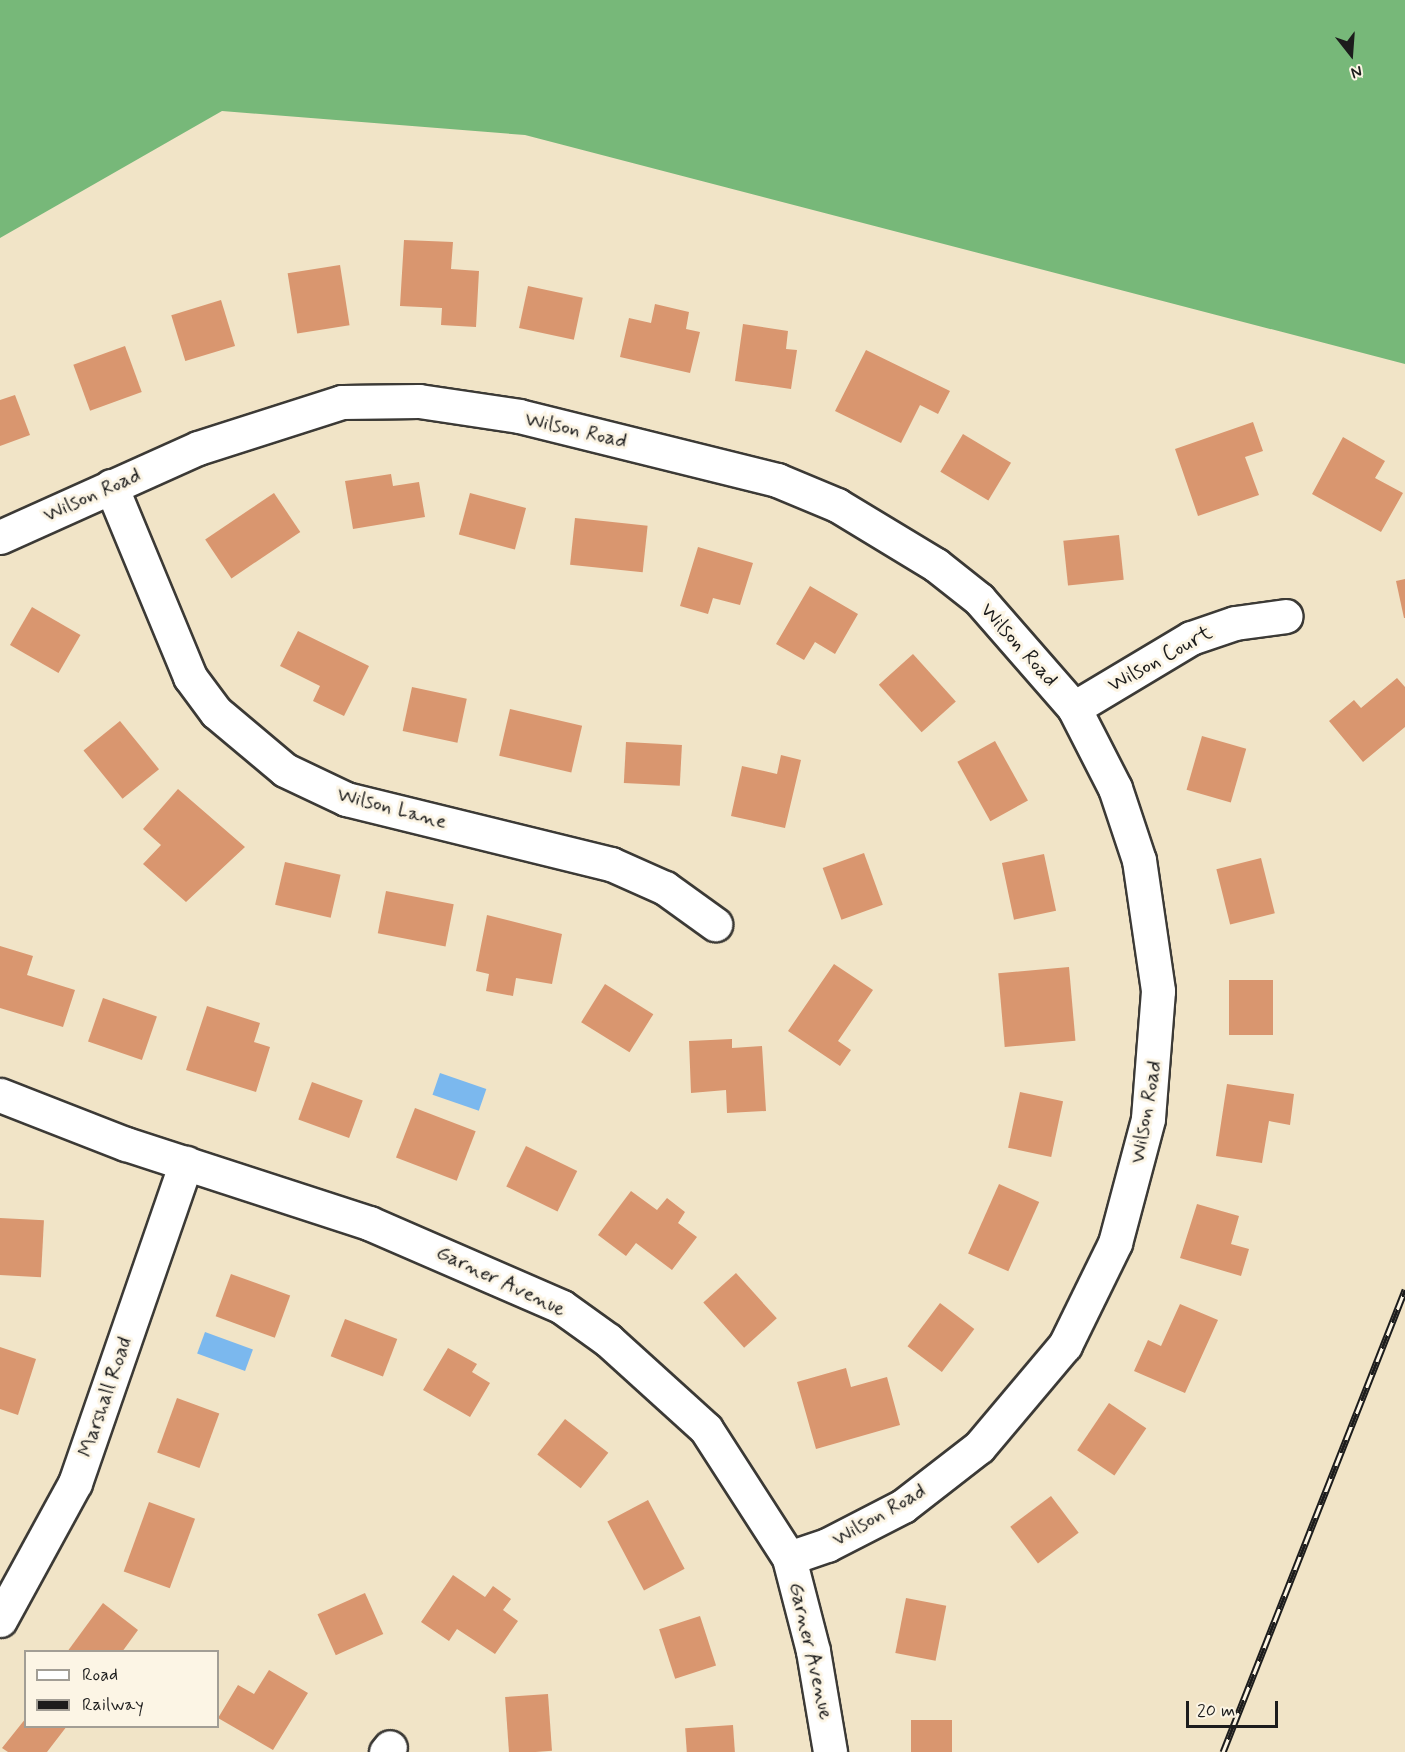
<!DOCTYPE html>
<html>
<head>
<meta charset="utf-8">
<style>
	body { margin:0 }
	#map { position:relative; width:1405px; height:1752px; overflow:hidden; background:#f1e4c7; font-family:Mynerve,sans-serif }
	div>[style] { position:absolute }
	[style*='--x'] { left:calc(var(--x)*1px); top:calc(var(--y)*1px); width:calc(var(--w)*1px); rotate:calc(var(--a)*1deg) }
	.forest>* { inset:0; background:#77b879 }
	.water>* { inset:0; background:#7bb8ee; transform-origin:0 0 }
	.building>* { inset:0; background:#d9966f; transform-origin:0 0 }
	.roads { filter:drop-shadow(2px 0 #3c3a36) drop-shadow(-2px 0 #3c3a36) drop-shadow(0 2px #3c3a36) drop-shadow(0 -2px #3c3a36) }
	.minor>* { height:33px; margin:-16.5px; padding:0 16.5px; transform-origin:16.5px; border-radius:16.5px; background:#fff }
	.rail>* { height:7px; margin-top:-3.5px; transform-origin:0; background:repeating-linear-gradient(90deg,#fcf5e5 0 14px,#1c1c1c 0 28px); box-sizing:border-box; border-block:2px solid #1c1c1c }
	span { translate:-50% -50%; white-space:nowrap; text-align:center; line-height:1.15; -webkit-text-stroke:6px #fcf5e5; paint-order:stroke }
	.street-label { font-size:21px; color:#1c1c1c }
	.legend { position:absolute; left:24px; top:1650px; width:195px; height:78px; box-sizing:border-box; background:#fcf5e5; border:2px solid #a29e95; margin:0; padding:8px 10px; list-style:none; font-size:18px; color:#1c1c1c }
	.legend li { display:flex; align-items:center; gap:12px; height:30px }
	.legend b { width:30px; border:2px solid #a29e95 }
	.north { position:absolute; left:1321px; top:24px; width:60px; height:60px; -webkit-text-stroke:4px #fcf5e5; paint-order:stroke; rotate:163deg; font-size:16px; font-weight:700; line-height:24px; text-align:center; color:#1c1c1c }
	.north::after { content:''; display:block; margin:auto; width:21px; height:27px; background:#1c1c1c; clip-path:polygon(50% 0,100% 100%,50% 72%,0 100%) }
	.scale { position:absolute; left:1186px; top:1701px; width:92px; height:27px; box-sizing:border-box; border:3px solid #1c1c1c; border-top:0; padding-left:8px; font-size:18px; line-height:21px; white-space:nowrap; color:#1c1c1c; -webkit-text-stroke:4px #fcf5e5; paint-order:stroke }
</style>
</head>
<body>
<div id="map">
	<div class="forest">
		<div style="clip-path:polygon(0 0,1405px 0,1405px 364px,525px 135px,222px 111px,0 238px)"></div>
	</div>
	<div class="water">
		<div style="left:440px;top:1073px;width:49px;height:23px;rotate:19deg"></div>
		<div style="left:205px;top:1332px;width:51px;height:23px;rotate:20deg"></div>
	</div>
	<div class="building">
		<div style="clip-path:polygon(404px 240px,453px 242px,451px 269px,479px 271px,476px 327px,441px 325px,442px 308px,400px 306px)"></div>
		<div style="left:340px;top:265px;width:61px;height:53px;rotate:81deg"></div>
		<div style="left:528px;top:286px;width:56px;height:43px;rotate:12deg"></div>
		<div style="left:221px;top:300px;width:48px;height:52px;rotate:73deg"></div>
		<div style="clip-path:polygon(655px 304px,689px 312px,686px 329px,700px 332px,690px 373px,620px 357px,629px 318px,651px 323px)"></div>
		<div style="clip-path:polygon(743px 324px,788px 331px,786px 349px,797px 350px,791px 389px,735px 381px)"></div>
		<div style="left:125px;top:346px;width:49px;height:55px;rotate:70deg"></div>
		<div style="clip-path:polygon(866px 350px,950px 391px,938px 414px,920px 405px,901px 443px,835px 411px)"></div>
		<div style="clip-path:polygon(15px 395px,30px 435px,0 446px,0 400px)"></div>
		<div style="clip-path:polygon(1253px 422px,1263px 451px,1245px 457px,1259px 495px,1198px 516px,1175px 449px)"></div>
		<div style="left:963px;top:434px;width:56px;height:44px;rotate:31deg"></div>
		<div style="clip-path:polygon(1343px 437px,1385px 461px,1375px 478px,1403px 493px,1381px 532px,1312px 494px)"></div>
		<div style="clip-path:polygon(391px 474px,393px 486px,419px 482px,425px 517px,353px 529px,345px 481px)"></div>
		<div style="left:274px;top:493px;width:47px;height:83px;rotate:56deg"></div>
		<div style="left:470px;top:493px;width:58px;height:43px;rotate:15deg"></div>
		<div style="left:575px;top:518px;width:73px;height:47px;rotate:6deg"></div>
		<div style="left:1119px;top:535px;width:45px;height:56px;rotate:84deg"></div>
		<div style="clip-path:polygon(698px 547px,753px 563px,740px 605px,713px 598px,708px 614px,680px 606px)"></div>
		<div style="clip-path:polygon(1405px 579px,1405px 618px,1404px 618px,1396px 581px)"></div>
		<div style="clip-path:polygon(810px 586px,858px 614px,835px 654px,815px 642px,804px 660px,776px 644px)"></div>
		<div style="left:32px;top:607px;width:56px;height:44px;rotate:30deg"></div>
		<div style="clip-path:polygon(298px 631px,369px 666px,344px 716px,313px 701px,320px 686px,280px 666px)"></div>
		<div style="left:913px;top:654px;width:64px;height:46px;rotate:48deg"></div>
		<div style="clip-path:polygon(1397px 678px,1405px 687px,1405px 727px,1363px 762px,1329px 721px,1354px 700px,1361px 708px)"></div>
		<div style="left:412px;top:687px;width:56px;height:45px;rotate:12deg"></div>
		<div style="left:510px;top:709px;width:74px;height:48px;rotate:13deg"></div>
		<div style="left:120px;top:721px;width:62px;height:47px;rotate:51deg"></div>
		<div style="left:1202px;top:736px;width:46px;height:56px;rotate:16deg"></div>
		<div style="left:995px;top:741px;width:68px;height:43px;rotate:61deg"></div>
		<div style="left:626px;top:742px;width:56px;height:41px;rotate:3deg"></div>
		<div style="clip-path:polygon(781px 755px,801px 760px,785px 828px,731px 816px,742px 766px,777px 774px)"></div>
		<div style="clip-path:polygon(178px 789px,245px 847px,186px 902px,143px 864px,161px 845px,143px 829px)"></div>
		<div style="left:864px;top:853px;width:55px;height:44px;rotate:70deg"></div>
		<div style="left:1044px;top:854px;width:58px;height:43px;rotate:78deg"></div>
		<div style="left:1261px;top:858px;width:57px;height:46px;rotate:76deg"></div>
		<div style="left:285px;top:862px;width:57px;height:44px;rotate:13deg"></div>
		<div style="left:386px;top:891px;width:69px;height:43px;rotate:11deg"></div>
		<div style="clip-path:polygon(487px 915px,562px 934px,552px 984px,516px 978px,513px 996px,486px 991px,489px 974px,476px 971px)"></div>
		<div style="clip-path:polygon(0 946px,33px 956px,27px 975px,75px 990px,63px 1027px,0 1008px)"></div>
		<div style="clip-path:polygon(834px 964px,873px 990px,838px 1041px,851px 1050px,840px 1066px,788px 1031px)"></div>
		<div style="left:1069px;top:967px;width:74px;height:71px;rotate:85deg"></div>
		<div style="left:1229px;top:980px;width:44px;height:55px"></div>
		<div style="left:605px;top:984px;width:57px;height:45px;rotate:32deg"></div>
		<div style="left:103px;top:998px;width:57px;height:46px;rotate:19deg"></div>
		<div style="clip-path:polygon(207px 1006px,260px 1023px,254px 1042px,270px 1047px,256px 1092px,186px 1070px)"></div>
		<div style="clip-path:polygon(732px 1039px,732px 1048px,762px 1046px,766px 1111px,727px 1113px,726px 1090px,691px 1093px,689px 1041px)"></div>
		<div style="left:312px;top:1082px;width:54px;height:40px;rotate:20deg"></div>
		<div style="clip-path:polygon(1227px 1084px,1294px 1094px,1290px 1125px,1269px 1121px,1262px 1163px,1216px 1156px)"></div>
		<div style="left:1020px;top:1092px;width:44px;height:57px;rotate:12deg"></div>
		<div style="left:415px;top:1108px;width:65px;height:53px;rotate:21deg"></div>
		<div style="left:526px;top:1146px;width:57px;height:45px;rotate:26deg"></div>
		<div style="left:999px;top:1184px;width:44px;height:76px;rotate:24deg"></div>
		<div style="clip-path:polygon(631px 1191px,657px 1210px,667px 1198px,685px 1212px,678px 1223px,697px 1237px,672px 1270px,636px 1243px,626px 1256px,598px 1235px)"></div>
		<div style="clip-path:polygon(1197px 1204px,1239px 1216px,1231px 1244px,1249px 1249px,1241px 1276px,1180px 1258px)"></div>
		<div style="left:0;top:1218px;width:44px;height:57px;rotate:3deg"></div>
		<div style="left:736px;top:1273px;width:61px;height:44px;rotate:48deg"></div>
		<div style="left:231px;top:1274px;width:63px;height:45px;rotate:20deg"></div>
		<div style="left:940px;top:1303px;width:43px;height:54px;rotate:37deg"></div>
		<div style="clip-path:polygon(1180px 1304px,1218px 1320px,1185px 1393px,1134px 1371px,1148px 1340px,1161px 1346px)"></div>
		<div style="left:345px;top:1319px;width:56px;height:40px;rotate:21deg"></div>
		<div style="clip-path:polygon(0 1347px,36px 1359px,18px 1415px,0 1409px)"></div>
		<div style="clip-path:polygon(448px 1348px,477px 1364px,472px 1372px,490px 1383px,470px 1417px,423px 1390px)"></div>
		<div style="clip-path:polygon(846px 1368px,851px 1387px,887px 1377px,900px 1425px,816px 1449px,797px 1382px)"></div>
		<div style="left:177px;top:1398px;width:45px;height:58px;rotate:20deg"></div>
		<div style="left:1109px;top:1403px;width:45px;height:57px;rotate:34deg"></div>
		<div style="left:565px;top:1419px;width:55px;height:45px;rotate:38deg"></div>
		<div style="left:1051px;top:1496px;width:46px;height:51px;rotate:53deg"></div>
		<div style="left:648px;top:1500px;width:78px;height:46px;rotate:62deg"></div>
		<div style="left:149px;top:1502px;width:49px;height:74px;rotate:20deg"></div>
		<div style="clip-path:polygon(453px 1575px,485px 1597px,493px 1586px,511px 1599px,503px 1610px,518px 1621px,495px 1654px,457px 1629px,449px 1641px,421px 1622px)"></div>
		<div style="left:365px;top:1593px;width:45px;height:52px;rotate:66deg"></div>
		<div style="left:906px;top:1598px;width:41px;height:56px;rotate:11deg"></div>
		<div style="clip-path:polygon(103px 1603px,138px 1630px,122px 1652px,67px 1652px)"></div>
		<div style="left:700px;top:1616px;width:52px;height:43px;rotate:72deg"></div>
		<div style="clip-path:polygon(269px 1670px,308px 1693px,273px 1750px,218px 1718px,238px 1685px,254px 1694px)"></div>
		<div style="left:548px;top:1694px;width:57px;height:43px;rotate:86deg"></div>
		<div style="clip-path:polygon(26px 1718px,26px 1726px,67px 1726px,47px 1752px,8px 1752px,2px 1748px)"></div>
		<div style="left:911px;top:1720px;width:41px;height:32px"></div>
		<div style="left:733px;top:1725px;width:27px;height:48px;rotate:86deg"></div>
	</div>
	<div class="roads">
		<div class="minor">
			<div style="--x:111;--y:486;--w:207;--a:67.5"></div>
			<div style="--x:190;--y:677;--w:44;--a:53.4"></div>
			<div style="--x:216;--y:712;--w:90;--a:40"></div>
			<div style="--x:285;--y:770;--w:68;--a:25.4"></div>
			<div style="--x:346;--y:799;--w:273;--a:13.8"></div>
			<div style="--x:611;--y:864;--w:59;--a:24"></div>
			<div style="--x:665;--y:888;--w:62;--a:35.8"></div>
			<div style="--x:0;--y:537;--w:217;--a:-24.2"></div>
			<div style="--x:198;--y:448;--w:151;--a:-17.7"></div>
			<div style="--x:342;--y:402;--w:77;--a:-0.7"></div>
			<div style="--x:419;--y:401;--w:101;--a:8.5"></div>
			<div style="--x:519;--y:416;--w:266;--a:13.9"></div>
			<div style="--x:777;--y:480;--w:65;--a:22.6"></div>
			<div style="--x:837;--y:505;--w:116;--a:31.2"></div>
			<div style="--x:936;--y:565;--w:55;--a:38.3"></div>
			<div style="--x:979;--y:599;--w:145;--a:48.9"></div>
			<div style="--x:1074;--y:708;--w:90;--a:62.9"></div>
			<div style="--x:1115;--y:788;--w:76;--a:71.6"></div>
			<div style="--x:1139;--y:860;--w:132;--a:81.7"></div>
			<div style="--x:1158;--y:991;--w:128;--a:94.5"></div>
			<div style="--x:1148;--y:1119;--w:128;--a:104.9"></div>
			<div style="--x:1115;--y:1243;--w:114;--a:116.1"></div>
			<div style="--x:1065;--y:1345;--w:133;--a:130.1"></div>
			<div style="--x:979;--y:1447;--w:96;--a:142.2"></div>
			<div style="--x:903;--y:1506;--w:85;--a:152.8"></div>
			<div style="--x:827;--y:1545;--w:40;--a:161.1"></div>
			<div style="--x:1074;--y:708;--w:136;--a:-30.9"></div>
			<div style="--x:1191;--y:638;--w:46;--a:-18.8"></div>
			<div style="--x:1235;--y:623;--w:51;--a:-7.8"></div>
			<div style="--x:0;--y:1095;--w:135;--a:21.3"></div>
			<div style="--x:126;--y:1144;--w:256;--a:18"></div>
			<div style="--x:369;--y:1223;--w:210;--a:23.5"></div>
			<div style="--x:562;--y:1307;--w:57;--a:35.7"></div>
			<div style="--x:608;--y:1340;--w:132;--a:42.2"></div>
			<div style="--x:706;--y:1429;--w:153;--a:57.2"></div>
			<div style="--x:789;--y:1558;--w:96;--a:75.5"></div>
			<div style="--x:813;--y:1651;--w:102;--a:80.4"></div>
			<div style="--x:0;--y:1620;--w:156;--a:-61.3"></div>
			<div style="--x:75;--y:1483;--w:339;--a:-70.9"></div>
			<div style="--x:386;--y:1752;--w:6;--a:-51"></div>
		</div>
	</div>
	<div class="rail">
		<div style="--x:1223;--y:1752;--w:497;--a:-68.5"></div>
	</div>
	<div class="street-label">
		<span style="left:576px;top:430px;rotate:13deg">Wilson Road</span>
		<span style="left:92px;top:495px;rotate:-24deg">Wilson Road</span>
		<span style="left:1019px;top:645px;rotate:48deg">Wilson Road</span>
		<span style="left:1160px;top:659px;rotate:-29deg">Wilson Court</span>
		<span style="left:392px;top:808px;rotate:15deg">Wilson Lane</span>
		<span style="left:1146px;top:1112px;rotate:-80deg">Wilson Road</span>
		<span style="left:501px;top:1281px;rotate:25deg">Garner Avenue</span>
		<span style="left:105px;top:1397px;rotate:-71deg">Marshall Road</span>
		<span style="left:879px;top:1515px;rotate:-30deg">Wilson Road</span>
		<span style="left:811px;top:1651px;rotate:77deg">Garner Avenue</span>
	</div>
	<ul class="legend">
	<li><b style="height:8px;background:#fff"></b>Road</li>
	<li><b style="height:8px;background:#1c1c1c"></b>Railway</li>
	</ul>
	<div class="north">N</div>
	<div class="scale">20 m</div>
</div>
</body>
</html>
